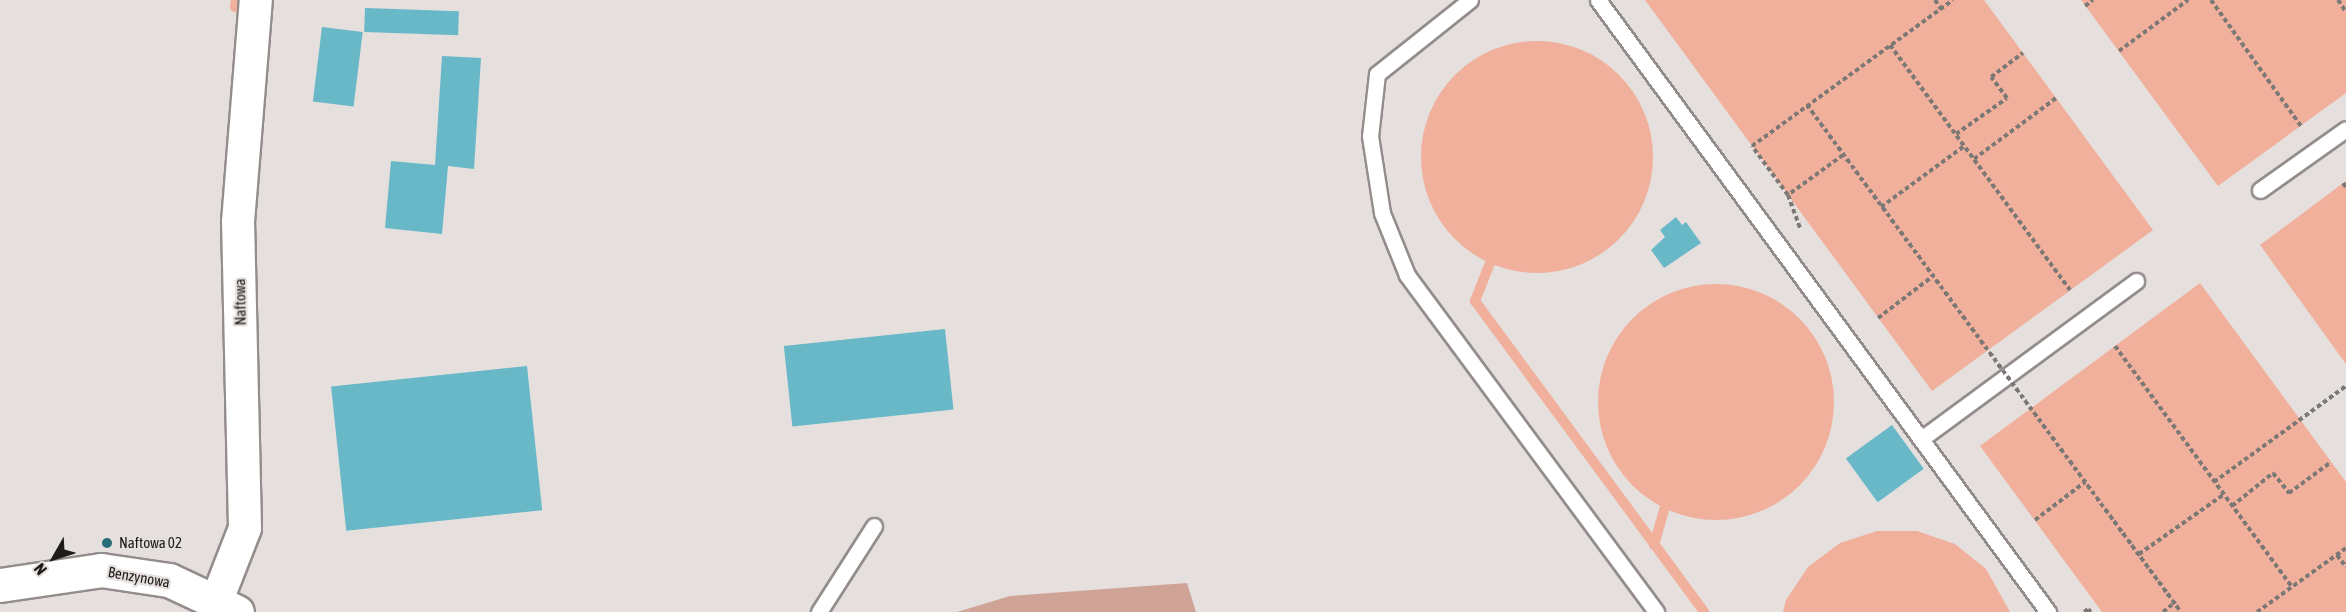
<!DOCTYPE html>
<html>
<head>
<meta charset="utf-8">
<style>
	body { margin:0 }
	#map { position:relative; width:2346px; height:612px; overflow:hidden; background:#e5dfdd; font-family:"Asap Condensed",sans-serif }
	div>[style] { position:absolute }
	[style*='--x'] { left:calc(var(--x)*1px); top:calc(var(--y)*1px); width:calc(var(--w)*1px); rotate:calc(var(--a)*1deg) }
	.green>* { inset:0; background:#cfa496 }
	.water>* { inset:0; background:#f1b09b }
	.round { border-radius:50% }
	.stream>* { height:10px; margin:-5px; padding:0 5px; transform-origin:5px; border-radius:5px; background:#f1b09b }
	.building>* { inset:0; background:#68b8c8; transform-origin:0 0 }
	.path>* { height:4px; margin-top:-2px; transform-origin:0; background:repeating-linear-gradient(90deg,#7c7876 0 4.5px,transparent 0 7.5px) }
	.roads { filter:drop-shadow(2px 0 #938d8c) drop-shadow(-2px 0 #938d8c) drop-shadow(0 2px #938d8c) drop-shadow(0 -2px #938d8c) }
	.service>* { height:15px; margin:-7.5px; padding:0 7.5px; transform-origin:7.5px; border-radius:7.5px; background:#fff }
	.minor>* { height:32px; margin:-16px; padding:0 16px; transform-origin:16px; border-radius:16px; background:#fff }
	.tertiary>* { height:33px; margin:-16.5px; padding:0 16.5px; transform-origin:16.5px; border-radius:16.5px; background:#fff }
	.path-bridge>* { height:4px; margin-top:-2px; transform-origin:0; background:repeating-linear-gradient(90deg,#7c7876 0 4.5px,transparent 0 7.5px) }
	.dots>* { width:16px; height:16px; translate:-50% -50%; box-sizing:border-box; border:3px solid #e5dfdd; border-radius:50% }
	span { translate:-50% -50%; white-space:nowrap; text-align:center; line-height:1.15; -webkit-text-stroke:4.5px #e5dfdd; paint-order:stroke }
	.street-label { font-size:15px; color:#1e1c1b }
	.poi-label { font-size:15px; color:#1e1c1b }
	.left { translate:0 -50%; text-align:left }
	.north { position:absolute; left:24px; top:528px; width:60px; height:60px; -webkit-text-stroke:4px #e5dfdd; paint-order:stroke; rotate:231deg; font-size:16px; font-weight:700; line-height:24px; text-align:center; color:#1e1c1b }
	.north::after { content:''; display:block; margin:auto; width:21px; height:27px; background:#1e1c1b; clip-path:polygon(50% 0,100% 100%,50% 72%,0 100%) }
</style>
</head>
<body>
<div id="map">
	<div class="green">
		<div style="clip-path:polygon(1187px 583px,1196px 612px,957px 612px,1010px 596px)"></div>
	</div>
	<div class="water">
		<div style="clip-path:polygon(1645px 0,1984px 0,2153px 230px,1932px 391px)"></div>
		<div style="clip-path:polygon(2081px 0,2346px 0,2346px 93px,2218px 186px)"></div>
		<div class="round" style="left:1421px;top:41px;width:232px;height:232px"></div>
		<div style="clip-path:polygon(2346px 181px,2346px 364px,2260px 245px)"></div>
		<div style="clip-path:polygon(2200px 283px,2346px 482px,2346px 612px,2102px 612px,1980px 446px)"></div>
		<div class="round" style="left:1598px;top:284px;width:236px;height:236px"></div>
		<div style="clip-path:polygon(1877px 531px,1917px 531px,1955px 544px,1986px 569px,2010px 612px,1783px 612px,1786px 600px,1808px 567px,1840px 543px)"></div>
	</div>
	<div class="stream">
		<div style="--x:235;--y:7;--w:7;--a:-82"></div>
		<div style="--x:1490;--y:263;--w:41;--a:111.5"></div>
		<div style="--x:1475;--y:301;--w:386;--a:53.6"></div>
		<div style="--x:1654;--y:545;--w:37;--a:-74"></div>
	</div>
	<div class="building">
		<div style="left:365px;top:8px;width:94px;height:24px;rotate:2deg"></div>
		<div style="left:322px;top:27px;width:41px;height:75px;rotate:7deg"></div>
		<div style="clip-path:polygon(442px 56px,481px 58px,474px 169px,448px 166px,442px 234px,385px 228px,391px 161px,435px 165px)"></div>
		<div style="clip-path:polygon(1676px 217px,1682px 225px,1686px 222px,1701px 243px,1664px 268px,1651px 250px,1665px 237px,1660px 230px)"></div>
		<div style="left:945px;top:329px;width:81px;height:162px;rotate:84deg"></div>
		<div style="left:527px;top:366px;width:145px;height:197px;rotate:84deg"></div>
		<div style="left:1892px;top:425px;width:54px;height:57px;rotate:54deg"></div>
	</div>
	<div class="path">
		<div style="--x:1935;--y:0;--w:11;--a:56"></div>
		<div style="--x:2211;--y:0;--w:155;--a:54.5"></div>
		<div style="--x:2338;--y:0;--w:14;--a:56"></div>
		<div style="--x:2085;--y:6;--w:10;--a:-37"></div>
		<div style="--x:1890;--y:45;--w:304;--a:53.7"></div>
		<div style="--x:2119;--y:51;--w:86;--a:-36.5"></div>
		<div style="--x:1956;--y:134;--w:62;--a:-35.2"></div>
		<div style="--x:2007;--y:98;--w:26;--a:-127"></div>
		<div style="--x:1991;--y:77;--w:40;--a:-37"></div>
		<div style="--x:1843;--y:155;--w:68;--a:144"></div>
		<div style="--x:1788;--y:195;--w:61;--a:-126.3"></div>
		<div style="--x:1752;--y:146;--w:248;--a:-36"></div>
		<div style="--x:1974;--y:159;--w:102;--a:-36.6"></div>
		<div style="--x:2343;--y:183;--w:5;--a:53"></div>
		<div style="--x:1788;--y:195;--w:35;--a:70"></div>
		<div style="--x:1881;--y:207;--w:103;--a:-36.3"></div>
		<div style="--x:1878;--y:318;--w:69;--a:-37.4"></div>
		<div style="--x:2115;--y:346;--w:299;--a:53.7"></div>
		<div style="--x:2214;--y:482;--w:163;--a:-36"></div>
		<div style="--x:2232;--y:506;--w:53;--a:-38.8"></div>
		<div style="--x:2273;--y:473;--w:26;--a:51"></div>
		<div style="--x:2289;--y:493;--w:52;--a:-36.4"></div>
		<div style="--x:2035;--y:520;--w:63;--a:-37.2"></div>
		<div style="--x:2139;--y:554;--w:103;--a:-35.1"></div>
		<div style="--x:2337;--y:555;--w:15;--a:53"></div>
		<div style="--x:2084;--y:612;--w:5;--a:-37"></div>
		<div style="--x:2088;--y:609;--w:4;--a:45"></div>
		<div style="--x:2163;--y:612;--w:14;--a:-39"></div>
		<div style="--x:2257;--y:612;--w:110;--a:-35.7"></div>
	</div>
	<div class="roads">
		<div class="service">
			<div style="--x:1470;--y:0;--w:119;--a:141.5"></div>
			<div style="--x:1377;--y:74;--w:62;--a:96.4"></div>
			<div style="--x:1370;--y:136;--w:78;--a:81.1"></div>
			<div style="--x:1382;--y:213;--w:67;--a:68"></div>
			<div style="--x:1407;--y:275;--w:419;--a:53.5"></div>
			<div style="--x:1598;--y:0;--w:760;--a:53.67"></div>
			<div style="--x:2260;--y:190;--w:105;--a:-35.3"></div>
			<div style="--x:1921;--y:439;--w:267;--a:-36.3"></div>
			<div style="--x:819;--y:612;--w:102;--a:-57.4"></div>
		</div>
		<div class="minor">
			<div style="--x:217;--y:600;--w:77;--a:-68.7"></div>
			<div style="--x:245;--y:528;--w:306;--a:-91.3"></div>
			<div style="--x:238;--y:222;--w:223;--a:-85.4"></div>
		</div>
		<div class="tertiary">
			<div style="--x:0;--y:585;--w:102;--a:-8.4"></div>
			<div style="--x:101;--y:570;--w:69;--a:8.4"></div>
			<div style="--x:169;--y:580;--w:75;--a:25.2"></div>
		</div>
	</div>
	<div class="path-bridge">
		<div style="--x:1807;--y:105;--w:630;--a:53.58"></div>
	</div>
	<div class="dots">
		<div style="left:107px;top:543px;background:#276e7b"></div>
	</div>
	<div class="street-label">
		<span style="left:240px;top:302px;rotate:-91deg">Naftowa</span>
		<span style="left:139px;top:577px;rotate:10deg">Benzynowa</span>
	</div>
	<div class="poi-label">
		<span class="left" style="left:119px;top:543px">Naftowa 02</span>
	</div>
	<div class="north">N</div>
</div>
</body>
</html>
